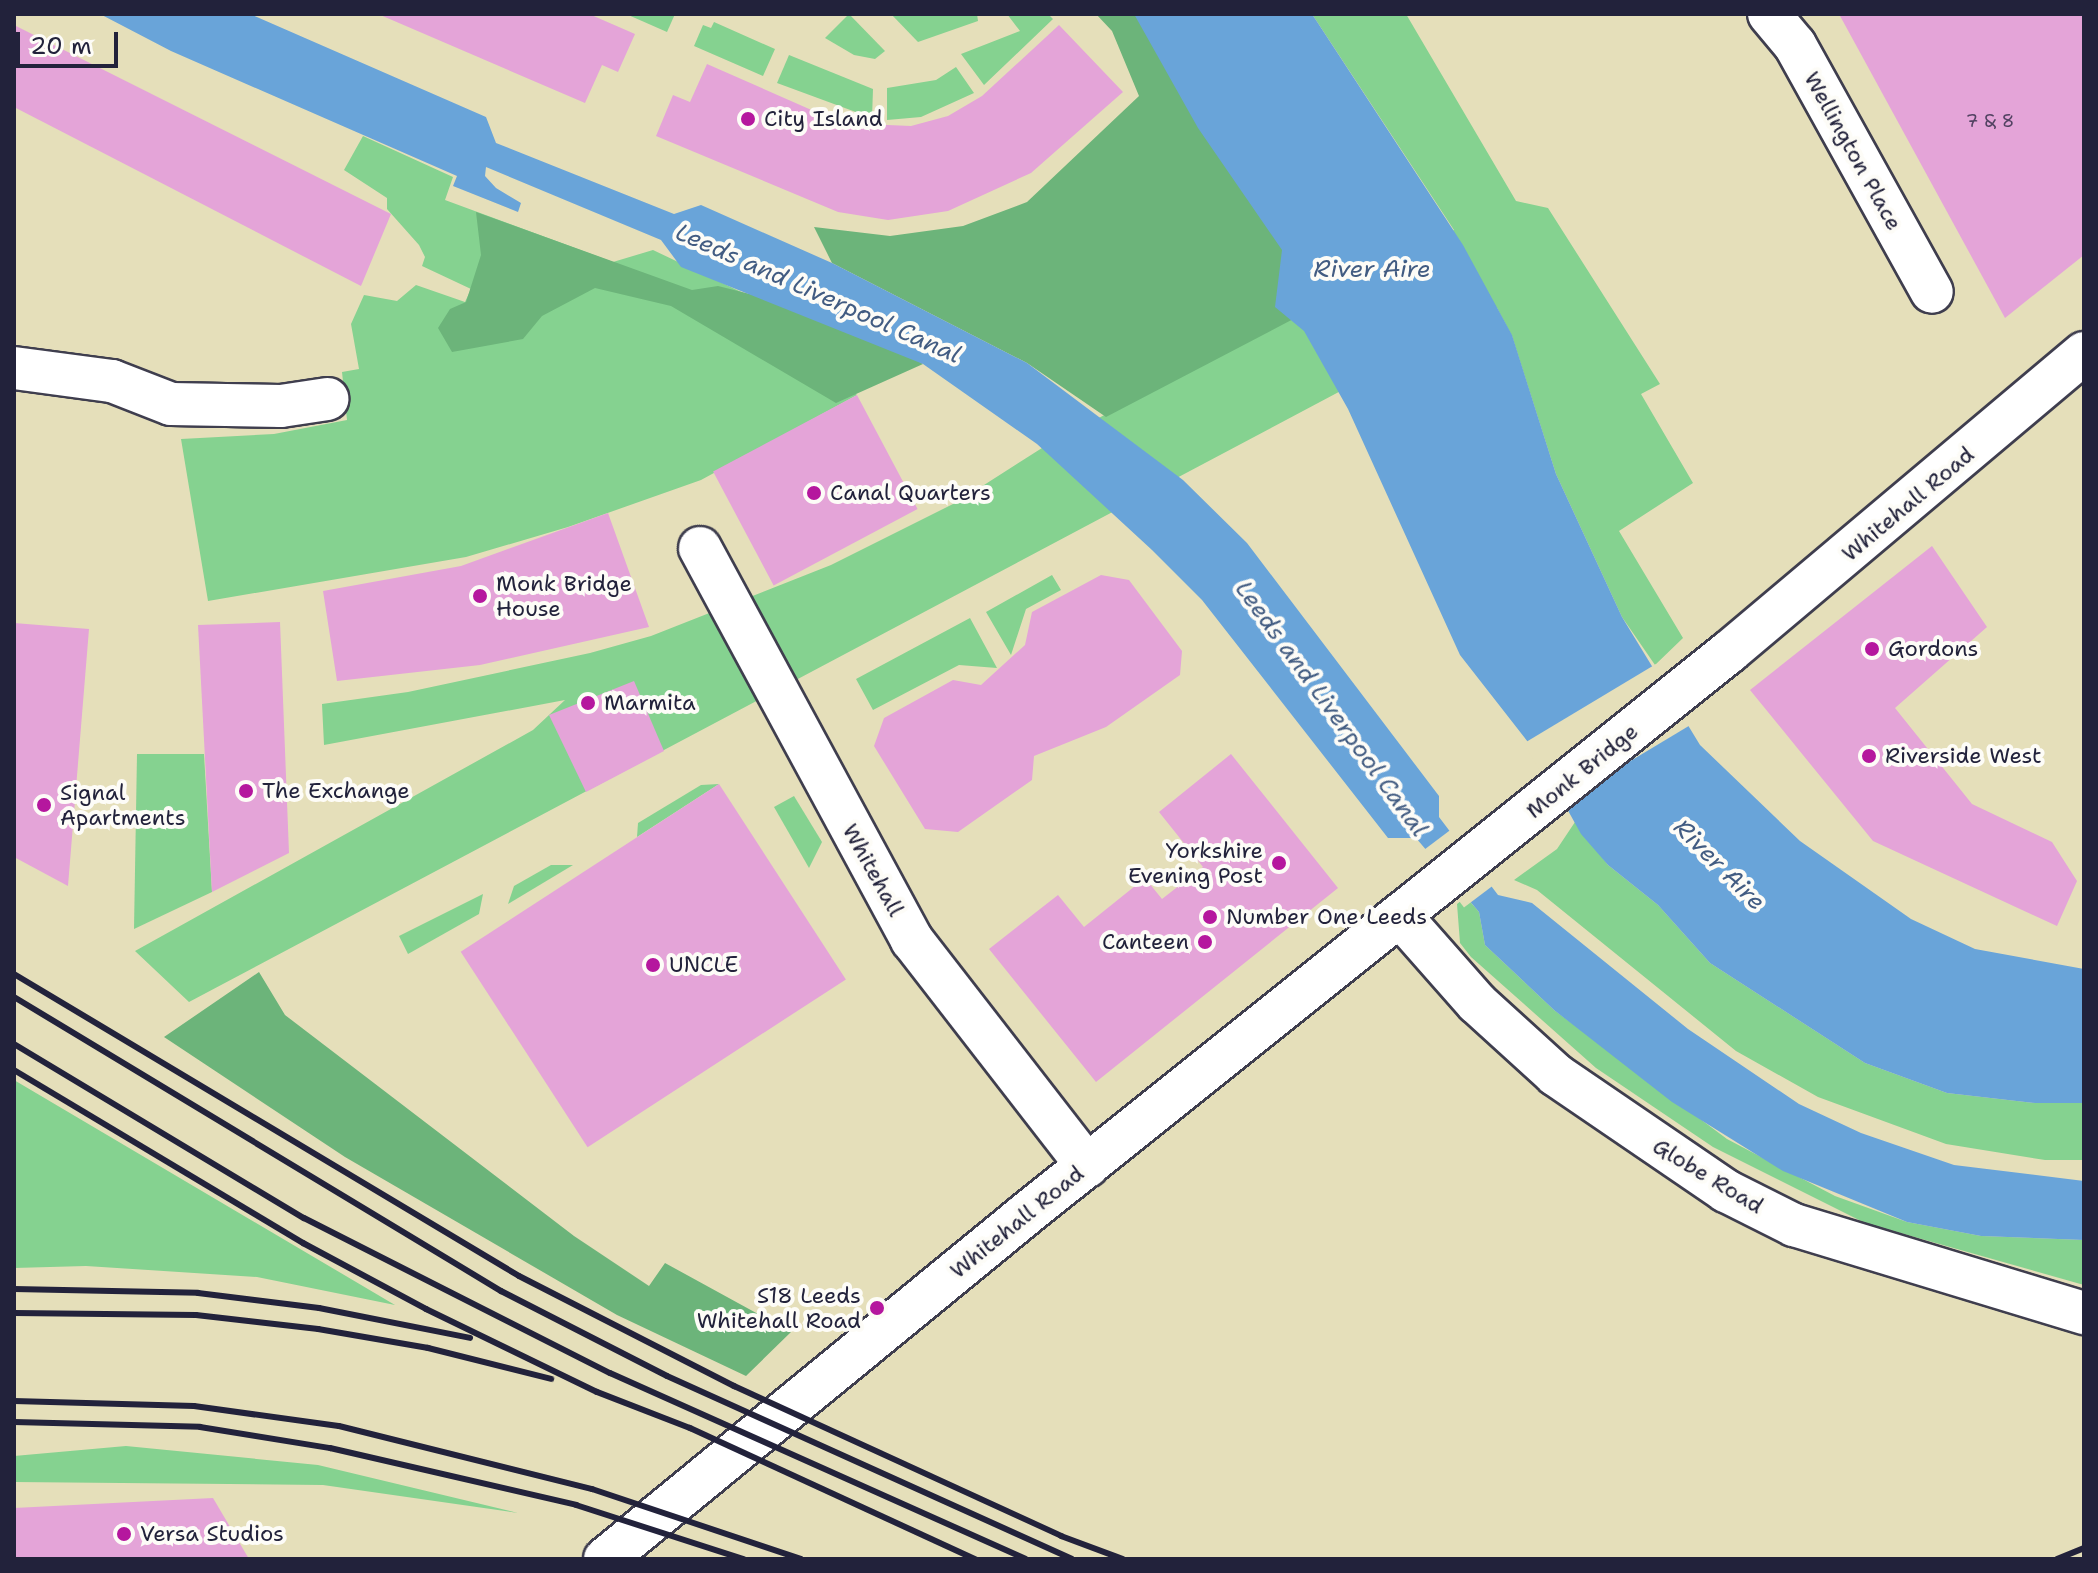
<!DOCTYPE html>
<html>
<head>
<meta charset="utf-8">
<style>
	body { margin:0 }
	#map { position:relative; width:2098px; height:1573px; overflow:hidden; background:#e5dfba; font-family:"Shantell Sans",sans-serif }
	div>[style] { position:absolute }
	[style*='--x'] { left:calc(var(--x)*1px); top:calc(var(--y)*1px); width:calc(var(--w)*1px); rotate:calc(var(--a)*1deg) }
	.green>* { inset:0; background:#85d290 }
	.forest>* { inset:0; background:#6cb47a }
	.water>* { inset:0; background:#69a4d9 }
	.pier>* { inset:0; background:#e5dfba; transform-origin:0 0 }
	.building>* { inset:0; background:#e4a4d8; transform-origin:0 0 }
	.roads { filter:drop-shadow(2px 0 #3f3e4e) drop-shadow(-2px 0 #3f3e4e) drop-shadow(0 2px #3f3e4e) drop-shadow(0 -2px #3f3e4e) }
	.minor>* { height:42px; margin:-21px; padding:0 21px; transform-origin:21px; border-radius:21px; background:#fff }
	.rail>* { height:6px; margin:-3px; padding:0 3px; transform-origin:3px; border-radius:3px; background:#22223b }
	.dots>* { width:22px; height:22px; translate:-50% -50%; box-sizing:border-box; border:4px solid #fdfcf7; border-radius:50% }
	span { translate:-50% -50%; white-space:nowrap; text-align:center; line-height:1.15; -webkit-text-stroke:8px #fdfcf7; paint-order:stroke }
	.number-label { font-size:18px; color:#524262 }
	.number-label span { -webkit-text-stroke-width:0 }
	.poi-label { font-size:22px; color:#22223b }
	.left { translate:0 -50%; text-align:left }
	.right { translate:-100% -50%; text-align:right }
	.street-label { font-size:22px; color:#22223b }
	.water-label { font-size:24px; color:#425c82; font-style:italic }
	.frame { position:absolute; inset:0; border:16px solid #22223b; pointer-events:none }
	.scale { position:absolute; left:16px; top:32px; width:102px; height:36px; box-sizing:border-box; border:4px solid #22223b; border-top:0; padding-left:10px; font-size:24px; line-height:28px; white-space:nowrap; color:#22223b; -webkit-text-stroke:6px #fdfcf7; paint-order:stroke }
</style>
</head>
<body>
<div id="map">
	<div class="green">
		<div style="clip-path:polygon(626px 14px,675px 14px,667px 32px)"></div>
		<div style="clip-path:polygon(849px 14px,885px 51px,875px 59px,854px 55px,825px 38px)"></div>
		<div style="clip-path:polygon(891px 14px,977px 14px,978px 21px,918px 42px)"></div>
		<div style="clip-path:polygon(1007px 14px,1048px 14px,1053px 19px,984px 85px,961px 54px,1020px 31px)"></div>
		<div style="clip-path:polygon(1312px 14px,1406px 14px,1516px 201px,1548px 208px,1660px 384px,1641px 394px,1693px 483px,1619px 531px,1683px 638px,1655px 665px,1622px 617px,1556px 474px,1512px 336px,1497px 308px,189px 1002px,135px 951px,533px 730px,565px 700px,324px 745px,322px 704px,408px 692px,590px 653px,651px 636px,831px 565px,959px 501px,1042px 448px,1454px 230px)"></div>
		<div style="clip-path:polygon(714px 22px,775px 49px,763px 76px,694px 46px,703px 25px,711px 28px)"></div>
		<div style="clip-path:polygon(789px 55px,873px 89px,872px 118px,777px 83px)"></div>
		<div style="clip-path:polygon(956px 67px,974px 93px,921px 117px,887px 120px,887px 88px,936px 80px)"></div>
		<div style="clip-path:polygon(363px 136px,453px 177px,445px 200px,613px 262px,653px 250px,758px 300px,857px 395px,701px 480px,568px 527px,466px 557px,208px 601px,181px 439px,274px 434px,347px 420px,342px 372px,359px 369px,351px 324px,364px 295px,397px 301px,416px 285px,465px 302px,471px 289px,422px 266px,425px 257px,419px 245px,387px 209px,387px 198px,344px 170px)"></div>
		<div style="clip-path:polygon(1052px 575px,1061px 590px,1026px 609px,1011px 655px,986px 612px)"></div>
		<div style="clip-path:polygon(970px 618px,997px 668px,959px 665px,873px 710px,856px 679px)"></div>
		<div style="clip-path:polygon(137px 754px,204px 754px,212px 892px,134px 929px)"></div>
		<div style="clip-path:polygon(719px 784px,637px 837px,638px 823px,701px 785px)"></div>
		<div style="clip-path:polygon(794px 796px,822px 842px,809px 868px,774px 807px)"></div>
		<div style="clip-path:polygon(1575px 822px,1608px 865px,1658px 905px,1710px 963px,1865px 1063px,1947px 1093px,2035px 1103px,2084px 1103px,2084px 1160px,2045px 1160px,1946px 1144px,1818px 1097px,1736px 1051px,1537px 890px,1514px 880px,1557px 849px)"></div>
		<div style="clip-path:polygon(551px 865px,573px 865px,508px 904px,514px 886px)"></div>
		<div style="clip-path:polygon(483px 894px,479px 914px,408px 954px,399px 936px)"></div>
		<div style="clip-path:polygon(1466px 897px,1479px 912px,1485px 945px,1554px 1010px,1727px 1139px,1835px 1196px,1907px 1222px,1981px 1236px,2084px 1240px,2084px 1285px,1865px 1223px,1713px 1147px,1596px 1068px,1471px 957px,1460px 943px,1457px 904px)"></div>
		<div style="clip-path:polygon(14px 1080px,395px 1305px,257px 1277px,86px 1266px,14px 1268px)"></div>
		<div style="clip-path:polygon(126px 1446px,318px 1465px,518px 1513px,323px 1485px,14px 1482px,14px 1456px)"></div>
	</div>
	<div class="forest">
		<div style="clip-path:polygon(1096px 14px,1152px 14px,1268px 181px,1299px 316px,1106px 417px,1027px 363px,832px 263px,814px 227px,890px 236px,963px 226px,1027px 202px,1139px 96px,1112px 31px)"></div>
		<div style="clip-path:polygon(476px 212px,692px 290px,718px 286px,762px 297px,878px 338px,923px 364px,836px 403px,671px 306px,595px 288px,542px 316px,523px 339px,452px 352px,438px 328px,450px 309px,466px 302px,481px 255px)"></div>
		<div style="clip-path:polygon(259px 972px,285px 1015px,574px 1236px,649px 1286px,665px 1263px,791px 1332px,746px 1376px,617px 1315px,345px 1157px,164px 1037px)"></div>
	</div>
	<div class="water">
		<div style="clip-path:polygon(100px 14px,250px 14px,486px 117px,496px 143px,674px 214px,701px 205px,832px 263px,1027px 363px,1183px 480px,1247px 543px,1439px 796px,1439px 817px,1498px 895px,1532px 903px,1688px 1029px,1799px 1104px,1861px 1133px,1954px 1165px,2084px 1181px,2084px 1240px,1981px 1236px,1907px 1222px,1783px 1171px,1672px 1102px,1554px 1010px,1485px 945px,1479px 912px,1416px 838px,1388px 838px,1202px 600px,1152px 550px,1037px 444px,923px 364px,681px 267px,661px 240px,486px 167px,485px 176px,496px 188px,521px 203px,518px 212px,453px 186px,457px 176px,171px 51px)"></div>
		<div style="clip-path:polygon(1134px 14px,1312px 14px,1463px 245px,1512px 335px,1556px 474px,1622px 617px,1700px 745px,1800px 841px,1911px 919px,1975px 949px,2084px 969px,2084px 1103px,2035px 1103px,1947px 1093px,1865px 1063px,1710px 963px,1658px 905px,1608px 865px,1581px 834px,1535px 751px,1460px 655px,1348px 409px,1304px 331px,1275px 307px,1282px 250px,1198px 128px)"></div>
	</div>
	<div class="pier">
		<div style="left:1656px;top:664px;width:70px;height:154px;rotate:59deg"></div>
		<div style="left:1453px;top:828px;width:70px;height:39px;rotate:53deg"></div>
	</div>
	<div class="building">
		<div style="clip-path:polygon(378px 14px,589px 14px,635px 34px,618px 72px,602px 65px,585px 103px)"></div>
		<div style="clip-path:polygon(1839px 14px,2084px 14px,2084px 255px,2005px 318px)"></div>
		<div style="clip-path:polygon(14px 25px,391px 214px,361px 286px,14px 107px)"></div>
		<div style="clip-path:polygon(1059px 25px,1123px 92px,1031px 173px,948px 211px,888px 220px,838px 212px,656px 136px,673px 95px,690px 102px,707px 64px,841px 123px,911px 126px,948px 116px,982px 96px)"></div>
		<div style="left:857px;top:395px;width:129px;height:163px;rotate:62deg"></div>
		<div style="clip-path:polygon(608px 513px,649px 627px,480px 665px,337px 681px,323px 591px,461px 566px)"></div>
		<div style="clip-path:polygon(1932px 546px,1987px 627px,1895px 708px,1972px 804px,2052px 842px,2077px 881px,2057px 926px,1873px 841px,1750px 690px)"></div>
		<div style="clip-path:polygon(1101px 575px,1129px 580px,1182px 651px,1180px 675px,1106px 727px,1034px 756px,1032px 780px,958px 832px,925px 829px,874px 746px,884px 718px,953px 680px,981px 685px,1025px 645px,1032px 612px)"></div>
		<div style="clip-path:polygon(280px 622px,289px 853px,212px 892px,198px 625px)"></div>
		<div style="clip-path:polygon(14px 623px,89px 629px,68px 886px,14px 857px)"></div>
		<div style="clip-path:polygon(634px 681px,664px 751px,586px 792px,549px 715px)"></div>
		<div style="clip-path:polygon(1231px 754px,1338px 888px,1096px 1082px,989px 949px,1058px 895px,1084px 927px,1145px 878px,1162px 899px,1203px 867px,1159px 812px)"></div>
		<div style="left:719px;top:784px;width:233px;height:308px;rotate:57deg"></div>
		<div style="clip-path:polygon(213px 1498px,249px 1559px,14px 1559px,14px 1508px)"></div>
	</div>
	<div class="roads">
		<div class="minor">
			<div style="--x:1769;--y:14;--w:40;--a:50"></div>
			<div style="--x:1795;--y:45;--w:282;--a:61"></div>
			<div style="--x:14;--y:368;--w:99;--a:7.6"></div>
			<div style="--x:112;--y:381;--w:63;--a:21.3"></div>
			<div style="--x:171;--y:404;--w:110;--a:1"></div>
			<div style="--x:281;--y:406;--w:47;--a:-8.7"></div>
			<div style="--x:700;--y:548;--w:446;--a:61.6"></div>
			<div style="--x:912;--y:940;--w:286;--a:52.2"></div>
			<div style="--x:1402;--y:918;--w:113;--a:48.6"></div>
			<div style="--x:1477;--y:1003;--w:107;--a:42.3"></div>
			<div style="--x:1556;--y:1075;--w:206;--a:34.3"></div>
			<div style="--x:1726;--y:1191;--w:76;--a:26.6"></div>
			<div style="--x:1794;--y:1225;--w:303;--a:16.9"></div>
			<div style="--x:605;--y:1559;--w:544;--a:-39.33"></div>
			<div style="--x:1026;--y:1214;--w:900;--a:-38.64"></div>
			<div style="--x:1729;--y:652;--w:464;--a:-40.1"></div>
		</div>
	</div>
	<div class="rail">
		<div style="--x:14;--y:974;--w:588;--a:30.88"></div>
		<div style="--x:519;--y:1276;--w:242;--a:27.1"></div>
		<div style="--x:734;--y:1386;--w:360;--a:24.6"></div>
		<div style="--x:1061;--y:1536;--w:66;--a:20.4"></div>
		<div style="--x:14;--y:997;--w:569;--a:31.12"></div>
		<div style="--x:501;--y:1291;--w:186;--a:27.1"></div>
		<div style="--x:667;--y:1376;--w:444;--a:24.3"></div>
		<div style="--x:14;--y:1044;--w:338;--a:31"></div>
		<div style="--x:304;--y:1218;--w:343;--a:26.9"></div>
		<div style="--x:610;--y:1373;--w:455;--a:24.1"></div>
		<div style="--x:14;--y:1070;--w:337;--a:30.9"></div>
		<div style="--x:303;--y:1243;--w:140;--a:28.2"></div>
		<div style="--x:426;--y:1309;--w:190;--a:25.9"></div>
		<div style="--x:597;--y:1392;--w:100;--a:21.2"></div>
		<div style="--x:690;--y:1428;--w:314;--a:24.7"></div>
		<div style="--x:14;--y:1289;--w:184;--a:1.2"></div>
		<div style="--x:198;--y:1293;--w:122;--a:7.1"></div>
		<div style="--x:319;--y:1308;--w:154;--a:11.2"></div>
		<div style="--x:14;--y:1313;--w:182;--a:0.6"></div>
		<div style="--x:196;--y:1315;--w:123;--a:6.5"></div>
		<div style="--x:318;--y:1329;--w:112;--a:9.8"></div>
		<div style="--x:428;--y:1348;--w:127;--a:14.1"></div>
		<div style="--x:14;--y:1401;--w:180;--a:1.6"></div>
		<div style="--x:194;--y:1406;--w:146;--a:7.9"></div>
		<div style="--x:339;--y:1426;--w:261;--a:14"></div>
		<div style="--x:592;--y:1489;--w:220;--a:18.5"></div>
		<div style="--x:14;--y:1422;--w:186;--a:1.5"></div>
		<div style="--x:200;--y:1427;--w:132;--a:9.2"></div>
		<div style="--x:330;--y:1448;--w:253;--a:13"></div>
		<div style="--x:576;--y:1505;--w:176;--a:17.9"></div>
		<div style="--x:2057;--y:1559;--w:29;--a:-22"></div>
	</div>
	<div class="dots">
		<div style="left:748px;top:119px;background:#b5179e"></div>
		<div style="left:814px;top:493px;background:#b5179e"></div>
		<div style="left:480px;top:596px;background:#b5179e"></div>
		<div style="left:1872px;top:649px;background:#b5179e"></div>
		<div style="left:588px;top:703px;background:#b5179e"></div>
		<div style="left:1869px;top:756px;background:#b5179e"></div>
		<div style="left:246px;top:791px;background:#b5179e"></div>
		<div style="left:44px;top:805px;background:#b5179e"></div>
		<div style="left:1279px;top:863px;background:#b5179e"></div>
		<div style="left:1210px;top:917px;background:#b5179e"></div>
		<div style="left:1205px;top:942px;background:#b5179e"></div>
		<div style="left:653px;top:965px;background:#b5179e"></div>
		<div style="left:877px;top:1308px;background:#b5179e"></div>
		<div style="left:124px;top:1534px;background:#b5179e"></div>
	</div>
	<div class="number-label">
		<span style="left:1990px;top:121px">7 &amp; 8</span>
	</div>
	<div class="poi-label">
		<span class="left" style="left:764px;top:119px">City Island</span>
		<span class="left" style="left:830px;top:493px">Canal Quarters</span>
		<span class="left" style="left:496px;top:596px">Monk Bridge<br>House</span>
		<span class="left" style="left:1888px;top:649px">Gordons</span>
		<span class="left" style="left:604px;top:703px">Marmita</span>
		<span class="left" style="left:1885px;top:756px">Riverside West</span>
		<span class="left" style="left:262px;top:791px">The Exchange</span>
		<span class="left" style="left:60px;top:805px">Signal<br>Apartments</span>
		<span class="right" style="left:1263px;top:863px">Yorkshire<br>Evening Post</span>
		<span class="left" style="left:1226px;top:917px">Number One Leeds</span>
		<span class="right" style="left:1189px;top:942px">Canteen</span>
		<span class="left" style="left:669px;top:965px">UNCLE</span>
		<span class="right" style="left:861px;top:1308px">S18 Leeds<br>Whitehall Road</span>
		<span class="left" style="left:140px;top:1534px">Versa Studios</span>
	</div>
	<div class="street-label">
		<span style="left:1853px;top:151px;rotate:61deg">Wellington Place</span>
		<span style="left:1908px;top:504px;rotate:-40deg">Whitehall Road</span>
		<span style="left:1582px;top:771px;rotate:-39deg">Monk Bridge</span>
		<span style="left:873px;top:870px;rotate:61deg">Whitehall</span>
		<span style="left:1708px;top:1176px;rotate:31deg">Globe Road</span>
		<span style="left:1017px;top:1222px;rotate:-39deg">Whitehall Road</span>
	</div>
	<div class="water-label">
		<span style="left:1372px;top:270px">River Aire</span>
		<span style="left:818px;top:294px;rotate:24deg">Leeds and Liverpool Canal</span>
		<span style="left:1331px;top:709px;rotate:54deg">Leeds and Liverpool Canal</span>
		<span style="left:1719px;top:865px;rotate:45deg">River Aire</span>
	</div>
	<div class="frame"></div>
	<div class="scale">20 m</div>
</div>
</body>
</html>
